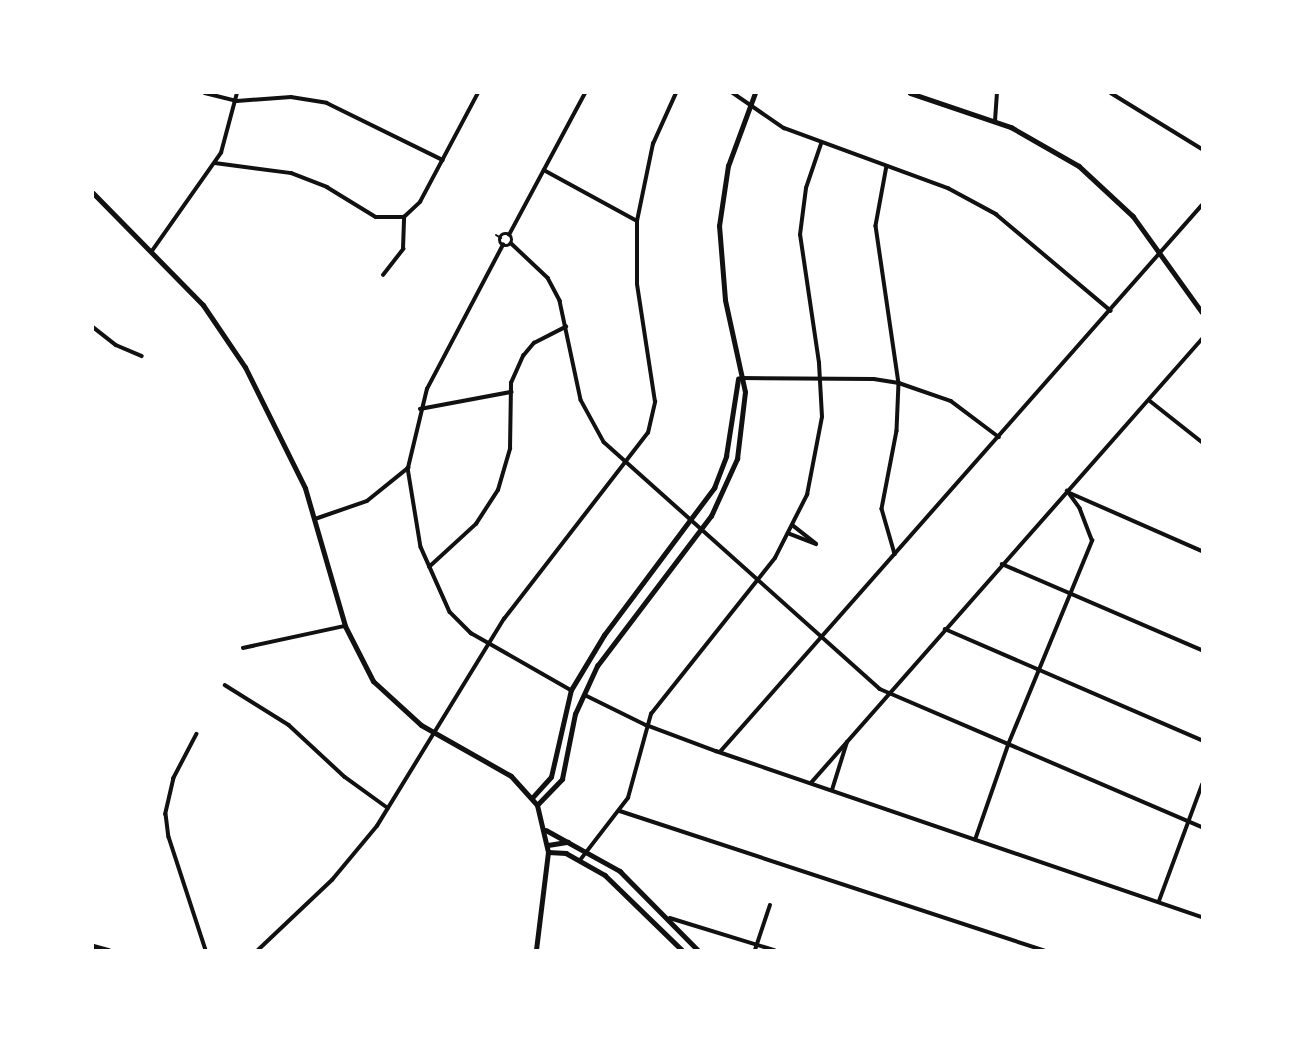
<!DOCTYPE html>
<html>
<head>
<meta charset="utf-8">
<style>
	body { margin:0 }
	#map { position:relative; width:1295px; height:1043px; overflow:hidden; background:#fff; font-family:Figtree,sans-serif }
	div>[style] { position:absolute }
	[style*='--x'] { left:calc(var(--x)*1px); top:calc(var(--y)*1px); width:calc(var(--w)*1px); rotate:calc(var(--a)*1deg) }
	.service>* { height:2px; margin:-1px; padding:0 1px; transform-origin:1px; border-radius:1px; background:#111 }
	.minor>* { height:3.5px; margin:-1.75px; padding:0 1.75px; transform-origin:1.75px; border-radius:1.75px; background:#111 }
	.minor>.ring { margin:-1.75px; padding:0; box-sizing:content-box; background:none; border:3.5px solid #111; border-radius:50% }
	.tertiary>* { height:4.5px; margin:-2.25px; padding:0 2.25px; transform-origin:2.25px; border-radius:2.25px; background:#111 }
	.secondary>* { height:5px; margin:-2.5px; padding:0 2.5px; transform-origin:2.5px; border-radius:2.5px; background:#111 }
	span { translate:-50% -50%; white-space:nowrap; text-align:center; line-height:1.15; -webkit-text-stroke:5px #fff; paint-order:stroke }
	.frame { position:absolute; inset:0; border:94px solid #fff; pointer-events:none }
</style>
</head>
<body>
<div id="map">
	<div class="service">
		<div style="--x:496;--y:235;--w:6;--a:31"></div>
	</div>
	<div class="minor">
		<div style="--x:205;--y:93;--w:33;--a:14"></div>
		<div style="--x:237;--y:101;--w:54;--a:-4.2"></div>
		<div style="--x:291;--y:97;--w:36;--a:9"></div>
		<div style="--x:327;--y:103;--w:129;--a:26.2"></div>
		<div style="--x:733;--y:93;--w:62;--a:34.5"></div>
		<div style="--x:784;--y:128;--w:175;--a:20.1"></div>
		<div style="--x:948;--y:188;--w:55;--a:28.4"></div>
		<div style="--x:996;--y:214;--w:150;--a:40.1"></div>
		<div style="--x:1111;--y:93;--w:107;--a:31.6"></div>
		<div style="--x:995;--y:121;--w:28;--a:-86"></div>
		<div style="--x:215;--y:163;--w:77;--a:7.5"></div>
		<div style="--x:291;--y:173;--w:39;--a:21"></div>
		<div style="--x:327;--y:187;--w:57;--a:31.5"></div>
		<div style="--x:376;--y:217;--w:28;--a:0"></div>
		<div style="--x:404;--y:217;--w:22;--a:-43"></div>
		<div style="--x:420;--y:202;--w:123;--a:-62"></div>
		<div style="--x:887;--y:166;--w:61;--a:100.4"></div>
		<div style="--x:876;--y:226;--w:159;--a:81.7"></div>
		<div style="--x:899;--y:383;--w:48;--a:92.4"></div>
		<div style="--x:897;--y:431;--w:79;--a:100.9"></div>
		<div style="--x:882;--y:509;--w:47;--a:73.9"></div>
		<div style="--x:544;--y:170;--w:106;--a:28.7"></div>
		<div class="ring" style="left:500px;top:234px;width:8.5px;height:8.5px"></div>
		<div style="--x:509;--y:235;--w:161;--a:-61.8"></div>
		<div style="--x:511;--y:243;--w:51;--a:43.4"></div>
		<div style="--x:548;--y:278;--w:26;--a:62"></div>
		<div style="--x:560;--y:301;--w:101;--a:78"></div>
		<div style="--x:581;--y:400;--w:48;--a:61.3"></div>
		<div style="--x:604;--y:442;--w:370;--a:41.8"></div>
		<div style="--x:880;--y:689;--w:350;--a:23.2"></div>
		<div style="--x:152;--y:251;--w:120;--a:-54.9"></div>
		<div style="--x:221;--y:153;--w:62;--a:-75.1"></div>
		<div style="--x:383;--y:275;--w:33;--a:-52"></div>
		<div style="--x:403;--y:249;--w:32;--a:-88"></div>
		<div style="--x:93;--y:327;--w:29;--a:38"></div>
		<div style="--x:116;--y:345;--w:28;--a:23"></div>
		<div style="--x:741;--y:378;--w:133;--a:0.4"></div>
		<div style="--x:874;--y:379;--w:25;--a:9"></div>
		<div style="--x:899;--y:383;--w:55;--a:19.1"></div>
		<div style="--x:951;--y:401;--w:60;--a:36.9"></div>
		<div style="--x:1149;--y:400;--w:68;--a:38.4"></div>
		<div style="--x:420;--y:409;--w:93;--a:-10.6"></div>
		<div style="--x:408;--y:468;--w:80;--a:80.7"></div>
		<div style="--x:421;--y:547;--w:71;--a:66"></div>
		<div style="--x:450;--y:612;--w:30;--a:45"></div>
		<div style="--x:471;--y:633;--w:115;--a:29.7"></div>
		<div style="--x:1070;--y:493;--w:144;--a:23.7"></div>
		<div style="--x:315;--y:519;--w:55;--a:-19.1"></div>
		<div style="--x:367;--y:501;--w:53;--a:-38.8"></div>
		<div style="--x:408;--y:468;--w:81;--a:-76.5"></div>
		<div style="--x:427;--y:389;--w:163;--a:-62.2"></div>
		<div style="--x:790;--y:534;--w:28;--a:21"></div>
		<div style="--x:816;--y:544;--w:29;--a:-142"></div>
		<div style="--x:1002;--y:564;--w:218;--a:23.3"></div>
		<div style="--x:429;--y:567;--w:64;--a:-42.5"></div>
		<div style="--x:476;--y:524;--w:40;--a:-57.1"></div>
		<div style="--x:498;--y:490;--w:43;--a:-73.7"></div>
		<div style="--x:510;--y:449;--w:66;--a:-89.1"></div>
		<div style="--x:511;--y:383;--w:30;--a:-66"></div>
		<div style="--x:523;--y:356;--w:17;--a:-50"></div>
		<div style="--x:534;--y:343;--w:36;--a:-27"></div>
		<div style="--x:945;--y:629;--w:280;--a:23.4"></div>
		<div style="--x:243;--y:648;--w:104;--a:-12.2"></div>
		<div style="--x:225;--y:685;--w:75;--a:32"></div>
		<div style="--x:289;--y:725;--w:76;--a:42.9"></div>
		<div style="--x:345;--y:777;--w:53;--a:35.8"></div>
		<div style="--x:585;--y:695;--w:68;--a:26.2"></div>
		<div style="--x:646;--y:725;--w:75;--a:20.4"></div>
		<div style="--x:716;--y:751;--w:514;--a:18.86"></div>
		<div style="--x:197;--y:734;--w:50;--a:117.6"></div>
		<div style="--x:174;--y:778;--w:37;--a:103"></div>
		<div style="--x:166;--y:814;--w:23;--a:83"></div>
		<div style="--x:169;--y:837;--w:119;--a:71.9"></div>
		<div style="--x:720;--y:752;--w:729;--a:-48.61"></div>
		<div style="--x:811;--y:783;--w:592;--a:-48.63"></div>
		<div style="--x:832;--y:790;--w:50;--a:-72.6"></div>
		<div style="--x:620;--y:811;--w:446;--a:18.2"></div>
		<div style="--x:975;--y:840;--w:101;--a:-70.8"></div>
		<div style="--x:1008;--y:745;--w:221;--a:-67.6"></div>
		<div style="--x:1092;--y:541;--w:34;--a:-111"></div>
		<div style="--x:1080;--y:509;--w:22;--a:-126"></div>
		<div style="--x:581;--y:859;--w:77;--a:-52.4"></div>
		<div style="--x:628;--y:798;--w:87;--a:-74.7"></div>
		<div style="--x:651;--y:714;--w:199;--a:-51.5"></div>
		<div style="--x:775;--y:558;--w:71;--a:-63.1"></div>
		<div style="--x:807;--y:495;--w:79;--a:-79.1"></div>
		<div style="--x:822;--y:417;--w:54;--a:-93.2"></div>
		<div style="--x:819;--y:363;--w:129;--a:-98.4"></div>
		<div style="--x:800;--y:235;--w:47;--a:-82.7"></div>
		<div style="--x:806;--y:188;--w:46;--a:-71.2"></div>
		<div style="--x:1159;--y:901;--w:124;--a:-69.7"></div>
		<div style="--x:670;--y:918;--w:109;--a:17.1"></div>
		<div style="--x:258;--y:950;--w:102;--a:-43.4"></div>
		<div style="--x:332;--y:880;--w:70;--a:-50.2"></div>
		<div style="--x:377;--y:826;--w:243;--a:-58.5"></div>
		<div style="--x:504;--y:619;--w:235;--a:-52.3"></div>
		<div style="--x:648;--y:433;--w:32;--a:-77"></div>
		<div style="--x:655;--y:402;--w:119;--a:-98.7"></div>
		<div style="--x:637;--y:284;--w:63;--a:-90"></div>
		<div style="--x:637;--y:221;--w:79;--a:-78.3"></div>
		<div style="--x:653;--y:144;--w:56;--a:-65.7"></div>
		<div style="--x:755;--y:950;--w:47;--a:-71.6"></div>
	</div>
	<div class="tertiary">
		<div style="--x:910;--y:93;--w:107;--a:18.6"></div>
		<div style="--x:1011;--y:127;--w:78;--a:29.8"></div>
		<div style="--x:1079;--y:166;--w:74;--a:42.8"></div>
		<div style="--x:1133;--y:216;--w:118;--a:54.3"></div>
		<div style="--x:532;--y:798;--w:28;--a:-48"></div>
		<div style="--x:551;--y:777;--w:89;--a:-77.1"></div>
		<div style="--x:571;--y:690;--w:64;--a:-59"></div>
		<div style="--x:604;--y:635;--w:184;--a:-53.2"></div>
		<div style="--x:714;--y:488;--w:34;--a:-69"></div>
		<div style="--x:726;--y:456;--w:78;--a:-81.1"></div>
		<div style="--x:537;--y:805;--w:36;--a:-46"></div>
		<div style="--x:562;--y:779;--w:66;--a:-78.7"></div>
		<div style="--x:575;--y:714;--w:53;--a:-65.4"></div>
		<div style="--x:597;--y:666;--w:188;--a:-52.8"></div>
		<div style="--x:711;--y:516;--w:63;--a:-65.5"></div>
		<div style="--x:737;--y:459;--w:67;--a:-83.2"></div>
		<div style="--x:745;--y:392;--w:94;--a:-102.3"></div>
		<div style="--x:725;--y:300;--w:74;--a:-94.6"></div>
		<div style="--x:719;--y:226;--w:61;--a:-81.5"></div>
		<div style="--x:728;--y:166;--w:78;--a:-69.7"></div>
		<div style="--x:546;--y:830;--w:85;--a:29"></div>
		<div style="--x:620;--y:871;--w:111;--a:45.4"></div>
		<div style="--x:548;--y:845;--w:20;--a:-9"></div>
		<div style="--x:548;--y:852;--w:18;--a:3"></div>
		<div style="--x:566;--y:853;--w:45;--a:29.4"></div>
		<div style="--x:605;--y:875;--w:107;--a:44.2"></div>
	</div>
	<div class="secondary">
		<div style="--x:93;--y:193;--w:157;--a:45.5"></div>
		<div style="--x:203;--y:305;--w:75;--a:55.9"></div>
		<div style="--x:245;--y:367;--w:135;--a:63.6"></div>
		<div style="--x:305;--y:488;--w:144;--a:73.8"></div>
		<div style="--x:345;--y:626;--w:62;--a:63"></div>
		<div style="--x:373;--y:681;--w:65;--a:42.5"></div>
		<div style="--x:421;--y:725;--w:103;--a:29.5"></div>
		<div style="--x:511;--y:776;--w:39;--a:48"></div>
		<div style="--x:537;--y:805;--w:48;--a:76.8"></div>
		<div style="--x:548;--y:852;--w:99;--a:97"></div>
		<div style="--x:93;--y:946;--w:16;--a:15"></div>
	</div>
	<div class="frame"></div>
</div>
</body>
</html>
